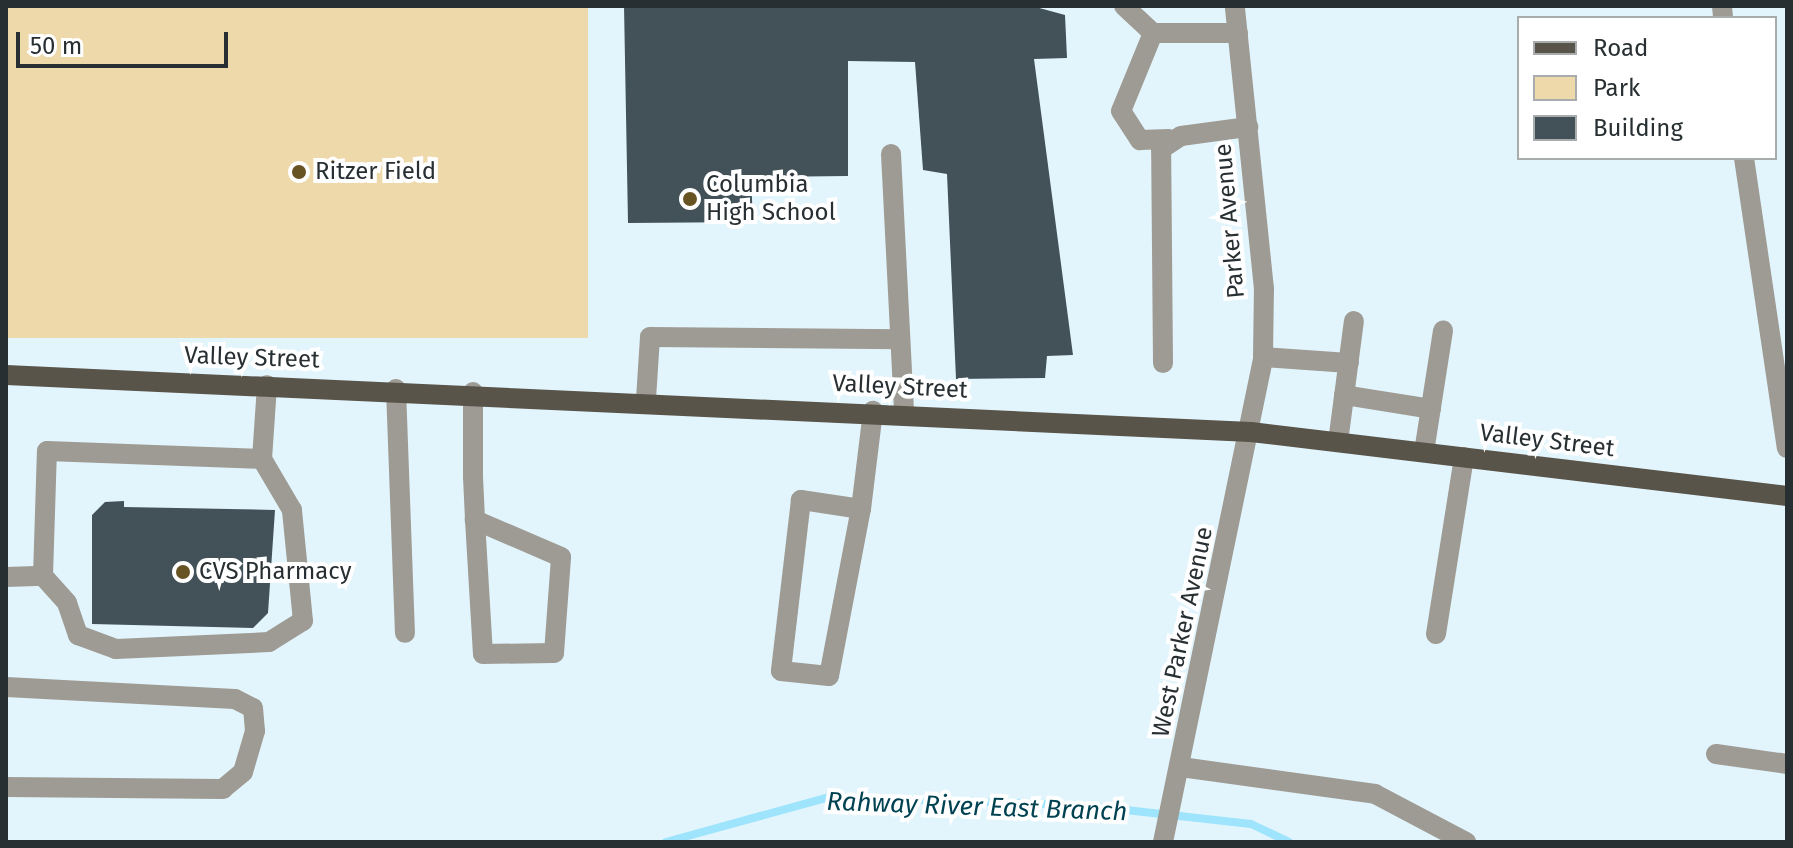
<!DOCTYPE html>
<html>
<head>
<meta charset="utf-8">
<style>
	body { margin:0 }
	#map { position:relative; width:1793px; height:848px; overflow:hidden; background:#e3f5fc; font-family:"Fira Sans",sans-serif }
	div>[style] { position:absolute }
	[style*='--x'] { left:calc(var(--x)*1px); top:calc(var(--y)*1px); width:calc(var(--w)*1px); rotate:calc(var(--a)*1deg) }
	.green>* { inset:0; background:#eed9ab; transform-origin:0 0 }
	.stream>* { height:8px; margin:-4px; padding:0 4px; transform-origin:4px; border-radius:4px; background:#9ee4fc }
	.building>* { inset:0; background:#435258 }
	.minor>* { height:20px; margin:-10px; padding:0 10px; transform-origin:10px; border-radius:10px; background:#9e9b94 }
	.major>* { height:20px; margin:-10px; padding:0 10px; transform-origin:10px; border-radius:10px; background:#59544a }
	.dots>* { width:22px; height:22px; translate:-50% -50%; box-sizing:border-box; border:4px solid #fff; border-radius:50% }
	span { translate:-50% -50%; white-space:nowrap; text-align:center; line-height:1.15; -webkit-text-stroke:8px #fff; paint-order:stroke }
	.poi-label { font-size:24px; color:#282f32 }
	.left { translate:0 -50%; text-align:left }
	.street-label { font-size:24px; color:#282f32 }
	.water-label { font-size:26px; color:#004252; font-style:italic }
	.frame { position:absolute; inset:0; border:8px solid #282f32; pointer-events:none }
	.legend { position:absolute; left:1517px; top:16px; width:260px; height:144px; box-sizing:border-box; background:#fff; border:2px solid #a9acad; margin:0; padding:10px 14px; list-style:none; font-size:24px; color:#282f32 }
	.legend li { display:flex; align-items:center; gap:16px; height:40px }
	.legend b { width:40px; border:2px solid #a9acad }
	.scale { position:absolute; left:16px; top:32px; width:212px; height:36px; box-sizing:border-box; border:4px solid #282f32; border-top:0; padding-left:10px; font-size:24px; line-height:28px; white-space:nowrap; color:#282f32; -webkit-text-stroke:6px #fff; paint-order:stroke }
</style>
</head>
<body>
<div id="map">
	<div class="green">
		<div style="left:6px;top:6px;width:582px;height:332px"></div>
	</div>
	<div class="stream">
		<div style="--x:666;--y:842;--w:169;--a:-15.4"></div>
		<div style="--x:829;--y:797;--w:252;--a:1.8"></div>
		<div style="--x:1081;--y:805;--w:171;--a:6.4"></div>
		<div style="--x:1251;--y:824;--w:42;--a:25.3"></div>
	</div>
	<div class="building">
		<div style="clip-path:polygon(624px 6px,1032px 6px,1065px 15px,1067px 58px,1034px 59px,1073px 355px,1047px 356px,1045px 378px,956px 379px,947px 174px,923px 170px,915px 62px,848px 61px,848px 176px,751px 177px,753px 222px,628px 223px)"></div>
		<div style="clip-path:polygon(124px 501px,124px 507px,275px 510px,268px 613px,253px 628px,92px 624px,92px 515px,105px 502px)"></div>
	</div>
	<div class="minor">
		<div style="--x:1124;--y:6;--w:40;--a:43"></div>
		<div style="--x:1153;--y:33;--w:85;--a:0"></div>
		<div style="--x:1722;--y:6;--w:12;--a:85"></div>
		<div style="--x:1153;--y:33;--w:84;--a:112.3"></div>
		<div style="--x:1121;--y:111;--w:35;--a:57"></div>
		<div style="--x:1140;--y:140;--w:29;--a:-2"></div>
		<div style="--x:891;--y:154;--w:259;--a:87.1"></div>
		<div style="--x:1744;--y:158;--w:293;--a:81.6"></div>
		<div style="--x:1263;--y:357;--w:86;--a:4"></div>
		<div style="--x:1163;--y:363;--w:214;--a:-90.5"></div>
		<div style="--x:1161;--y:149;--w:24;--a:-33"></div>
		<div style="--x:1181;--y:136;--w:68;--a:-7.7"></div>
		<div style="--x:396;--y:389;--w:244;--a:87.9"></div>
		<div style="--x:473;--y:392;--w:85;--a:90"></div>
		<div style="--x:473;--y:477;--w:43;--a:87.3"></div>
		<div style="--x:475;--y:520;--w:134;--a:86.6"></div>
		<div style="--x:483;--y:654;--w:71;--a:-0.8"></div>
		<div style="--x:554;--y:653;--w:96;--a:-85.8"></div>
		<div style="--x:561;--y:557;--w:94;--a:-156.7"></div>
		<div style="--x:1344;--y:395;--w:88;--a:9.1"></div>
		<div style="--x:646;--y:399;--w:62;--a:-86.3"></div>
		<div style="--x:650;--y:337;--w:250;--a:0.5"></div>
		<div style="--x:1338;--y:442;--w:122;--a:-82.5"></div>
		<div style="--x:1424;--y:452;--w:123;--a:-81.1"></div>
		<div style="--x:861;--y:509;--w:61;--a:-171.5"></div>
		<div style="--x:801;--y:500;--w:172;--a:96.7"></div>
		<div style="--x:781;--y:671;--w:48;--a:5.9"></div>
		<div style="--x:829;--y:676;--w:170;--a:-79.2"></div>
		<div style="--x:861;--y:509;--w:99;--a:-83"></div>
		<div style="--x:43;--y:576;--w:36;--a:48"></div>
		<div style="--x:67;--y:603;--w:34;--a:71"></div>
		<div style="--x:78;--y:635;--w:40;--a:20.2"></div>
		<div style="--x:116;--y:649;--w:153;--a:-2.6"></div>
		<div style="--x:269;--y:642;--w:40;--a:-32"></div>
		<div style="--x:303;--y:621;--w:112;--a:-95.7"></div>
		<div style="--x:292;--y:510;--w:59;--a:-120.5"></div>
		<div style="--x:6;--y:577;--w:37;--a:-2"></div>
		<div style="--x:43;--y:576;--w:125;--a:-88.2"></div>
		<div style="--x:47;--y:451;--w:215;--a:2.1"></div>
		<div style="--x:262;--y:459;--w:74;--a:-86.1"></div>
		<div style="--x:1436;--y:634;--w:179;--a:-81"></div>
		<div style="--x:6;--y:687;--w:229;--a:3"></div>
		<div style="--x:235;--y:699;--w:20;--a:27"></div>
		<div style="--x:253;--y:708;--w:23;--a:85"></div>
		<div style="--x:255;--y:731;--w:43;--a:106.3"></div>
		<div style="--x:243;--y:772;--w:26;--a:140"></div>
		<div style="--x:223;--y:789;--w:217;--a:-179.5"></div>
		<div style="--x:1716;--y:754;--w:72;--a:8"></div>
		<div style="--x:1181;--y:767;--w:196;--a:7.9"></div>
		<div style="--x:1375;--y:794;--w:103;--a:27.8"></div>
		<div style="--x:1163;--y:842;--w:495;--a:-78.3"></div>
		<div style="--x:1263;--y:357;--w:68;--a:-89.2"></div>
		<div style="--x:1264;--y:289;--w:284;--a:-95.9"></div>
	</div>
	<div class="major">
		<div style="--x:6;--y:375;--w:1246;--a:2.62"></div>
		<div style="--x:1251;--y:432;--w:540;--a:6.81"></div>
	</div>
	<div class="dots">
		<div style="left:299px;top:172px;background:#685322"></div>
		<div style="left:690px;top:199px;background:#685322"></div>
		<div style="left:183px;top:572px;background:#685322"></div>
	</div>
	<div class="poi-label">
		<span class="left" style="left:315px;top:172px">Ritzer Field</span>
		<span class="left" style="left:706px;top:199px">Columbia<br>High School</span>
		<span class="left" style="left:199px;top:572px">CVS Pharmacy</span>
	</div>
	<div class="street-label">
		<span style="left:1230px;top:221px;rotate:-95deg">Parker Avenue</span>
		<span style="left:252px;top:358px;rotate:2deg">Valley Street</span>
		<span style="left:900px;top:387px;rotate:3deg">Valley Street</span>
		<span style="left:1547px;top:441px;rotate:7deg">Valley Street</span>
		<span style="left:1183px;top:632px;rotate:-78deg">West Parker Avenue</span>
	</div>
	<div class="water-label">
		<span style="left:977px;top:807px;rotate:2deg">Rahway River East Branch</span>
	</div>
	<div class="frame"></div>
	<ul class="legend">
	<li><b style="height:10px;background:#59544a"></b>Road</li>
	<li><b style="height:22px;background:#eed9ab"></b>Park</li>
	<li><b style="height:22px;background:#435258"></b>Building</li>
	</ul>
	<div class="scale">50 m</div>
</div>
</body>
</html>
